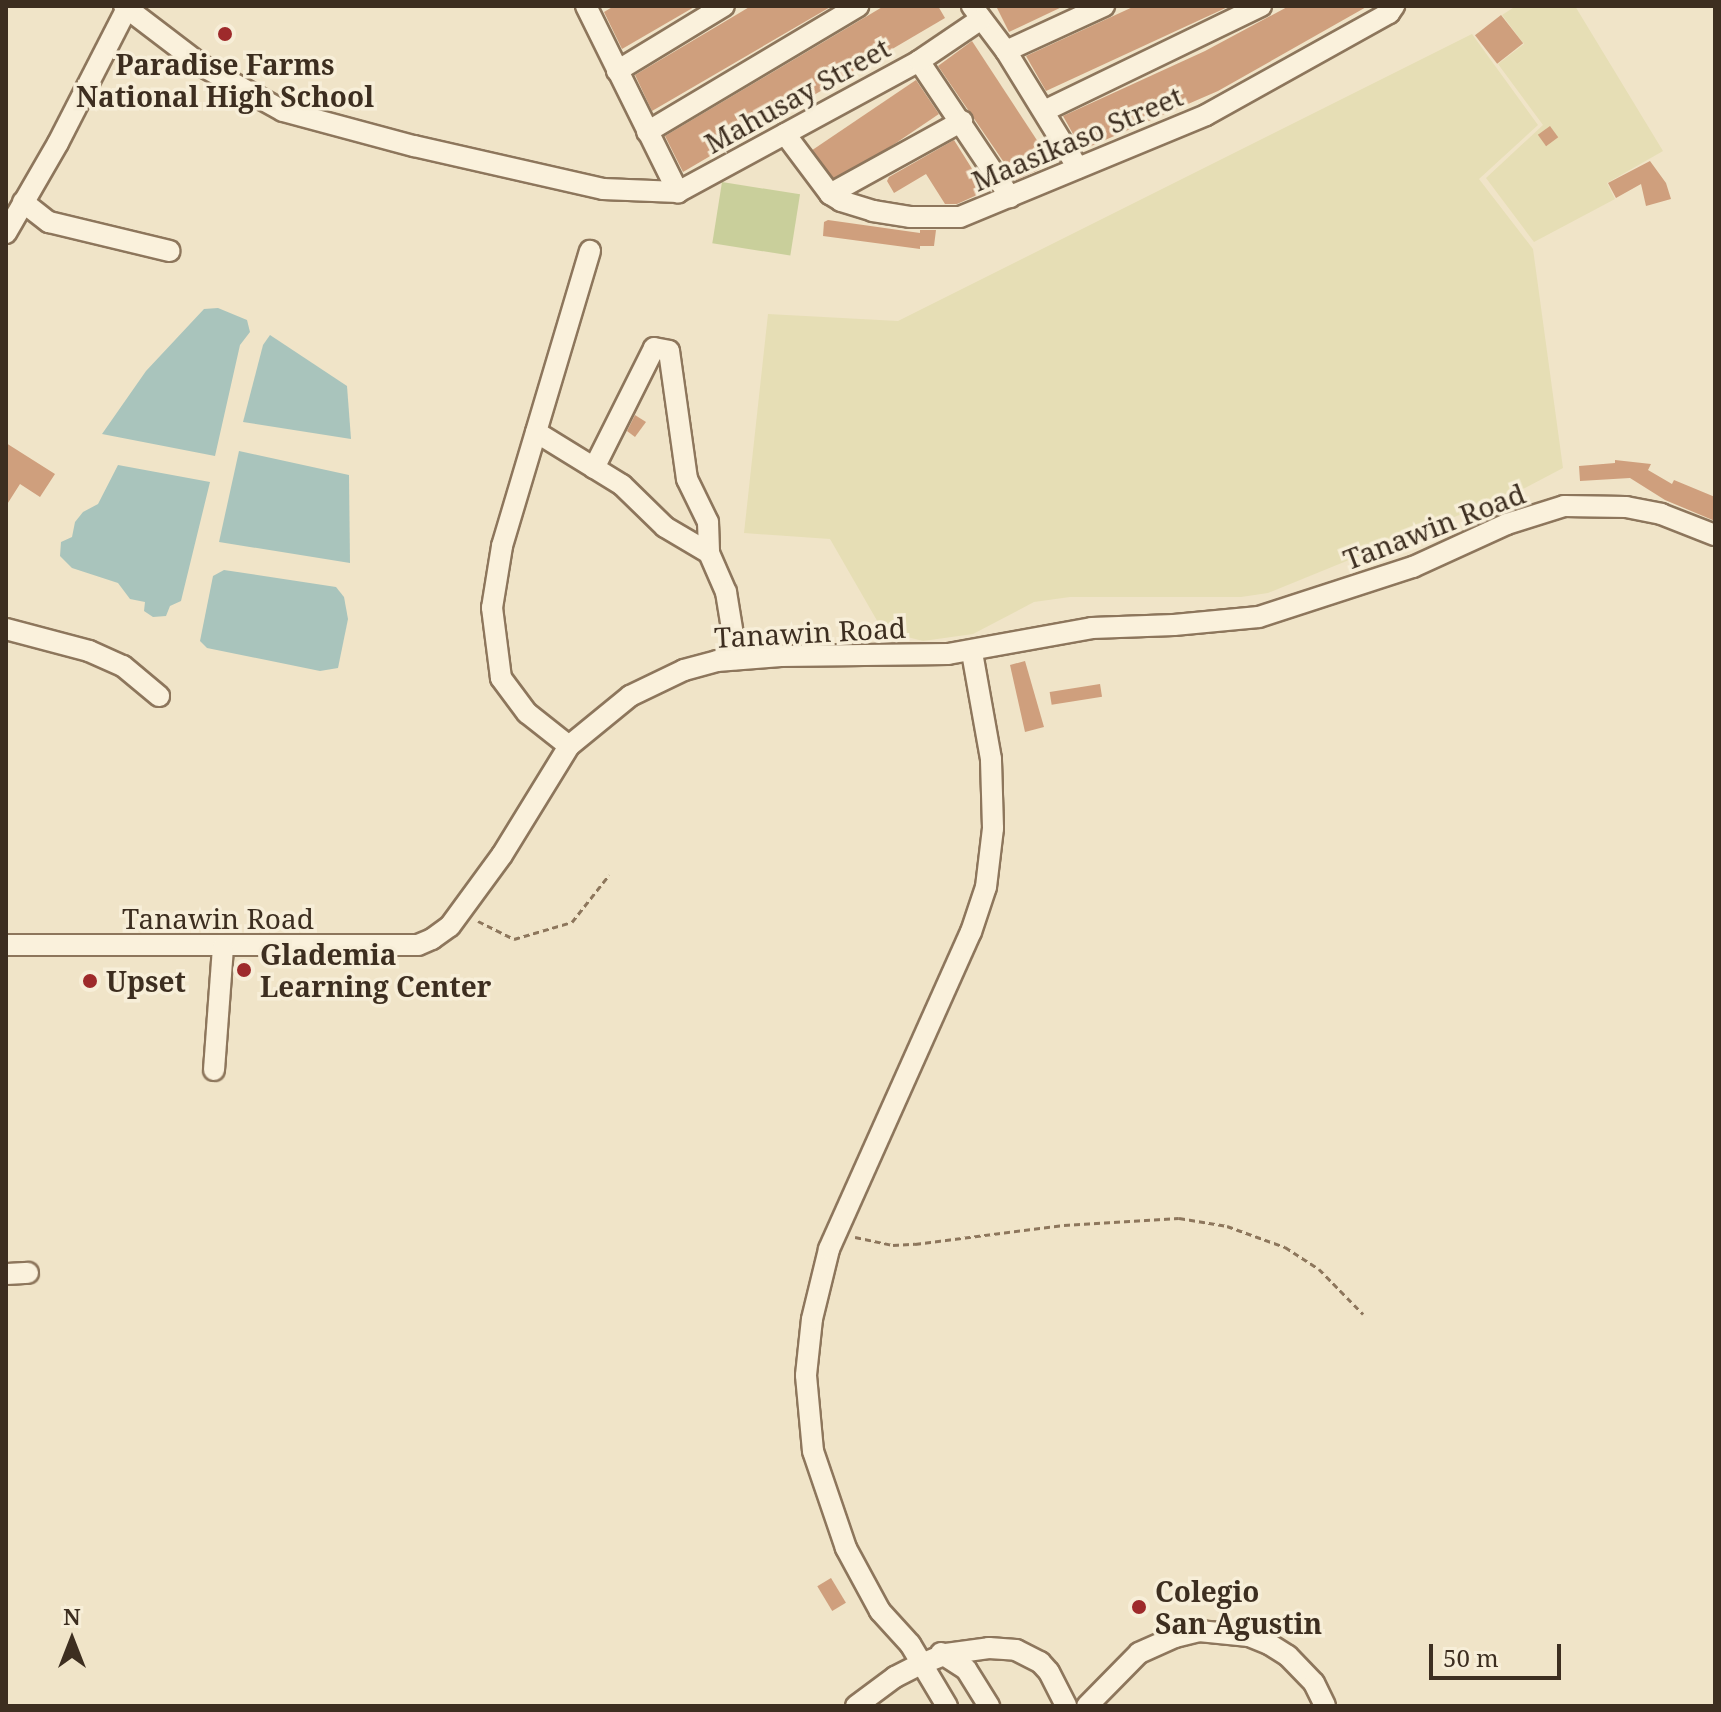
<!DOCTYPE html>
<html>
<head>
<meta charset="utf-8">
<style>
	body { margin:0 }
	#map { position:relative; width:1721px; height:1712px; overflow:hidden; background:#f0e4c8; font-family:"Noto Serif",serif }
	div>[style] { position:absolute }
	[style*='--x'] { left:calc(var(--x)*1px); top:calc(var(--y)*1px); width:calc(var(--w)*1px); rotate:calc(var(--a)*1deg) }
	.farmland>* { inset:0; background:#e6deb5 }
	.green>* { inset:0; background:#c9cf9b; transform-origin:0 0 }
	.water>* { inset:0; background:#a9c4bc }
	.building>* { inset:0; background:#cf9f7d; transform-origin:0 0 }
	.path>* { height:3px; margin-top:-1.5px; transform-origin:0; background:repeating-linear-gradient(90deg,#8d765c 0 6px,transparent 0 10px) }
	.roads { filter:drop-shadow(2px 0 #8d765c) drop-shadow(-2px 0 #8d765c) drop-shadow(0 2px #8d765c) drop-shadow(0 -2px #8d765c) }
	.minor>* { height:20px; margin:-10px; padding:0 10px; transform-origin:10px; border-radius:10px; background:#faf1dc }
	.dots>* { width:22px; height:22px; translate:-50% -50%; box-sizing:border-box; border:4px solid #f7eed8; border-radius:50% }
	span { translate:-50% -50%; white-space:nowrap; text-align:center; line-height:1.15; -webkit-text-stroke:7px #f7eed8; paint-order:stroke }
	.poi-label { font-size:28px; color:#3d2e20; font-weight:700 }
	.left { translate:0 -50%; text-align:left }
	.street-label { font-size:28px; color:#3d2e20 }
	.frame { position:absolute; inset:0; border:8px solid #3d2e20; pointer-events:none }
	.north { position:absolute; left:32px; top:1600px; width:80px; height:80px; -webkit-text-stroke:6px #f7eed8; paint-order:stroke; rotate:0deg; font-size:22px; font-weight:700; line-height:32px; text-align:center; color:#3d2e20 }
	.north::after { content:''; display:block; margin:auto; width:28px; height:36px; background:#3d2e20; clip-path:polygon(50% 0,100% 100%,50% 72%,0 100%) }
	.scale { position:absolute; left:1429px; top:1644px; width:132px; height:36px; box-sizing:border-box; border:4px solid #3d2e20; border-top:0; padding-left:10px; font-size:24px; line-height:28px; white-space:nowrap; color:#3d2e20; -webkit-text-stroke:6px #f7eed8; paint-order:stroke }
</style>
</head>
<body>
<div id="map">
	<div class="farmland">
		<div style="clip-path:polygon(1516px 6px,1575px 6px,1663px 151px,1607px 183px,1615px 199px,1534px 242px,1486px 178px,1543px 125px,1498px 64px,1524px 44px,1502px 15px)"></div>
		<div style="clip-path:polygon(1472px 34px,1538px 125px,1479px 179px,1533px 249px,1563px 468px,1523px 489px,1268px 593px,1241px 597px,1070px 597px,1034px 602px,973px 634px,923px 641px,883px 631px,830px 539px,744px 533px,768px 314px,898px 321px)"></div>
	</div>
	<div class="green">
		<div style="left:722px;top:182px;width:79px;height:62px;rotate:9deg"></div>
	</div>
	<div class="water">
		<div style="clip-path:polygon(218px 308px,247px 320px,250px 332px,240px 345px,215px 456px,102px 434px,146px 371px,204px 309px)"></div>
		<div style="clip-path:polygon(270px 335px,347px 386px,351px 439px,243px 422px,263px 345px)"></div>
		<div style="clip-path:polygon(239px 451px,349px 475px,350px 563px,219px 542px)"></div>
		<div style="clip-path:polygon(118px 465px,210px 482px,181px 601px,170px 606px,166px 616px,153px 617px,144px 611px,145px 602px,130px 599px,118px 583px,72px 568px,60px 556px,61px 542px,72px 537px,75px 522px,83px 512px,98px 504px)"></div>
		<div style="clip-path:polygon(224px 570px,336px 587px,344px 597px,348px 619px,338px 668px,320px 671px,207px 648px,200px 641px,213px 576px)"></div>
	</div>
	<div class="building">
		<div style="clip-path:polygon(614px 6px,696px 6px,622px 49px,604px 12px)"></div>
		<div style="clip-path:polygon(751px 6px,832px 6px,652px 111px,635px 75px)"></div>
		<div style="clip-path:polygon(884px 6px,938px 6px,945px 18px,683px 172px,665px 136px)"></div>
		<div style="clip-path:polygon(996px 6px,1064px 6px,1009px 32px)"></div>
		<div style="clip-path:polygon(1135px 6px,1230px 6px,1046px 91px,1026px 56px)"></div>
		<div style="clip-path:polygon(1289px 6px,1368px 6px,1218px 91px,1082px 150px,1063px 116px,1205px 51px)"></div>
		<div style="left:1501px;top:15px;width:36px;height:33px;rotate:52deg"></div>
		<div style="clip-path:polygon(972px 41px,1048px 157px,1050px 162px,1038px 170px,1016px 180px,938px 66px)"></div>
		<div style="left:916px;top:80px;width:41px;height:125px;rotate:56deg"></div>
		<div style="left:1550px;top:126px;width:14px;height:15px;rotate:54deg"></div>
		<div style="clip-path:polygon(954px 140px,986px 191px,957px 204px,945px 204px,926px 174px,894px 193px,887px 181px,889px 177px)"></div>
		<div style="clip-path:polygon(1650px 161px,1666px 183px,1671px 199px,1646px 206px,1641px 184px,1616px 198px,1608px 183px)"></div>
		<div style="clip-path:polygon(828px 220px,920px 233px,920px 230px,936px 230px,934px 246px,920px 246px,920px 249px,823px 236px,824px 222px)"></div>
		<div style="clip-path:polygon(635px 415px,646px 422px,635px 437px,627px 431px)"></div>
		<div style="clip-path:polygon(6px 443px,55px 474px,40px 497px,20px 484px,6px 506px)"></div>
		<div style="clip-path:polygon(1615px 460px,1651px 464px,1648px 470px,1672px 484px,1674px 480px,1715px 497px,1715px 521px,1665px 500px,1630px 478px,1580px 481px,1579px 466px,1615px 463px)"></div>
		<div style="clip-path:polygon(1025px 661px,1044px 727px,1025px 732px,1010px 665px)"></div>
		<div style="left:1100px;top:684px;width:13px;height:51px;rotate:81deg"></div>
		<div style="left:831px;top:1578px;width:29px;height:16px;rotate:59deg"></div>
	</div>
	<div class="path">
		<div style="--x:478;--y:921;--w:40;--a:26.6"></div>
		<div style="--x:514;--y:939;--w:60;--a:-16.3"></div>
		<div style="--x:572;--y:922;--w:60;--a:-51.8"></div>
		<div style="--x:855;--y:1237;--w:39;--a:12"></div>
		<div style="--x:893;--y:1245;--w:22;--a:-3"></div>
		<div style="--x:915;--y:1244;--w:150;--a:-7.3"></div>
		<div style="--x:1064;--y:1225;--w:115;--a:-3.5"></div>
		<div style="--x:1179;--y:1218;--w:49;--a:9.5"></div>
		<div style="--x:1227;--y:1226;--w:62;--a:19.9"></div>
		<div style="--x:1285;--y:1247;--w:40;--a:32.9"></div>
		<div style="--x:1319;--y:1269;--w:63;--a:45.6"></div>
	</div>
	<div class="roads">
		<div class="minor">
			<div style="--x:124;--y:6;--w:101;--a:37.3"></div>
			<div style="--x:204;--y:67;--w:90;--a:29.1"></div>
			<div style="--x:283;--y:111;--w:136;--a:15"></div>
			<div style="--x:414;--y:146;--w:194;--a:12.8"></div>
			<div style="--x:603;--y:189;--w:75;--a:2.3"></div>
			<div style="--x:586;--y:6;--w:208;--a:63.7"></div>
			<div style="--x:972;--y:6;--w:56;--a:52.9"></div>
			<div style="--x:1006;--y:51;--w:137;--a:58.4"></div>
			<div style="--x:1006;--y:51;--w:108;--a:-24.7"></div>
			<div style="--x:919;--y:61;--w:164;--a:56.2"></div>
			<div style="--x:617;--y:71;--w:125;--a:-31.3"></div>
			<div style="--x:1044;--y:111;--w:241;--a:-25.8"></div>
			<div style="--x:647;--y:132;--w:246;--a:-30.8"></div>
			<div style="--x:785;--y:134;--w:75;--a:53.1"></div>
			<div style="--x:830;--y:194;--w:13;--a:32"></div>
			<div style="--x:841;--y:201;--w:34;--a:17"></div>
			<div style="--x:873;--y:211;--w:37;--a:9"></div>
			<div style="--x:910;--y:217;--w:50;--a:0"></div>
			<div style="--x:960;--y:217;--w:266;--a:-22.5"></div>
			<div style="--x:1206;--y:115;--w:210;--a:-29.1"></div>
			<div style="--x:1389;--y:13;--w:9;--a:-54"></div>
			<div style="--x:678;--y:192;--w:274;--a:-28.5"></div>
			<div style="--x:919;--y:61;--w:75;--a:-34.1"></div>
			<div style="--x:830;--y:194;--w:151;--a:-28.9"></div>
			<div style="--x:23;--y:202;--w:33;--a:38"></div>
			<div style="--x:49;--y:222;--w:124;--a:13.5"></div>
			<div style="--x:6;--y:233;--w:104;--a:-60"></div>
			<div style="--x:58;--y:143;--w:152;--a:-62.9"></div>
			<div style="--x:536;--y:432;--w:101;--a:31.6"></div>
			<div style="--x:622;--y:485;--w:60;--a:44.3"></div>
			<div style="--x:665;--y:527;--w:51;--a:30.6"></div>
			<div style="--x:594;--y:468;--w:134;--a:-63.4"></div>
			<div style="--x:654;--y:348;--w:15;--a:11"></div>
			<div style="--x:669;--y:351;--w:129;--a:82"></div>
			<div style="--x:687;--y:479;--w:48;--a:64"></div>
			<div style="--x:708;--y:522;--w:31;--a:88"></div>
			<div style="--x:709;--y:553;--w:43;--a:66.4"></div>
			<div style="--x:726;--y:592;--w:68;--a:80.7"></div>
			<div style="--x:6;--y:629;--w:86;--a:14.8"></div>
			<div style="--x:89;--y:651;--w:37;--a:24"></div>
			<div style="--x:123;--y:666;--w:47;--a:39.8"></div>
			<div style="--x:569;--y:746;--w:53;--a:-141.8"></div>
			<div style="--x:527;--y:713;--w:44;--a:-126.6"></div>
			<div style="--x:501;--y:678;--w:71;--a:-97.3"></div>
			<div style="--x:492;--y:608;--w:63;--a:-80.8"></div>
			<div style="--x:502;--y:546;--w:308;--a:-73.4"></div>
			<div style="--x:6;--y:945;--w:412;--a:0"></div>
			<div style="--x:418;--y:945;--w:15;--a:-23"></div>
			<div style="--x:432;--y:939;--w:22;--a:-36"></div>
			<div style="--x:450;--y:926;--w:88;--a:-53.8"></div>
			<div style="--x:502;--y:855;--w:128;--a:-58.4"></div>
			<div style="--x:569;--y:746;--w:79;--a:-39.3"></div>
			<div style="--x:630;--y:696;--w:60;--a:-25.7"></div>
			<div style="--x:684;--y:670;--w:34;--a:-15"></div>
			<div style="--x:717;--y:661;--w:64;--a:-4.5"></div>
			<div style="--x:781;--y:656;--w:167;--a:-0.7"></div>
			<div style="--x:948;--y:654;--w:146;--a:-10.2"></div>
			<div style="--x:1092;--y:628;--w:82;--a:-2.1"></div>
			<div style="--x:1174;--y:625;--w:85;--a:-5.4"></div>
			<div style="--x:1259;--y:617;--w:162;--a:-18"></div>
			<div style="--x:1413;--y:567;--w:103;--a:-24.6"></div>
			<div style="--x:1507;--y:524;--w:60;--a:-17.5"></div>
			<div style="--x:1564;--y:506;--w:62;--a:0.9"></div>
			<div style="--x:1626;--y:507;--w:36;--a:11"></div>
			<div style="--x:1661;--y:514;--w:58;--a:21.3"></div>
			<div style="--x:214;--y:1070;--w:123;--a:-85.8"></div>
			<div style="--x:6;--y:1274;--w:22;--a:-3"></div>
			<div style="--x:941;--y:1653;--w:30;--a:33"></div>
			<div style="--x:966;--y:1669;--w:44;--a:58.1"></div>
			<div style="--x:856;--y:1706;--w:49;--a:-36.6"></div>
			<div style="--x:895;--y:1677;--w:27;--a:-27"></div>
			<div style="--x:919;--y:1665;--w:29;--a:-22"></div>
			<div style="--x:946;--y:1654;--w:43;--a:-7.9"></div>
			<div style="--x:989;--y:1648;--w:27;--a:4"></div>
			<div style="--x:1016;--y:1650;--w:27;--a:27"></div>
			<div style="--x:1040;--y:1662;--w:13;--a:48"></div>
			<div style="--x:1049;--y:1672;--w:38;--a:63"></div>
			<div style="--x:947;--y:1706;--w:72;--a:-120.8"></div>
			<div style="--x:910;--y:1644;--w:45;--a:-132.3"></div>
			<div style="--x:880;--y:1611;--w:72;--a:-118.4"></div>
			<div style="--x:846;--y:1548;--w:102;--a:-108.8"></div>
			<div style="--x:813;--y:1451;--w:76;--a:-95.3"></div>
			<div style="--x:806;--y:1375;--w:56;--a:-83.9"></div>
			<div style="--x:812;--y:1319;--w:72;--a:-76.3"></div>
			<div style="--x:829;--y:1249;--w:347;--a:-65.9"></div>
			<div style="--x:971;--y:932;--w:47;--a:-71.6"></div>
			<div style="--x:986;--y:887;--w:59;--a:-83.2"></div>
			<div style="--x:993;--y:828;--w:69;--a:-91.7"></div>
			<div style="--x:991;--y:759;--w:109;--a:-100.1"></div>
			<div style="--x:1087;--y:1706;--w:74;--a:-45.5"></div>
			<div style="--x:1139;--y:1653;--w:39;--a:-24"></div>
			<div style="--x:1175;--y:1637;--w:25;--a:-14"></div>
			<div style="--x:1199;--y:1631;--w:50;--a:5.7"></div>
			<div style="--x:1249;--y:1636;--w:22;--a:22"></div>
			<div style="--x:1269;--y:1644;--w:22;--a:32"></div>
			<div style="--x:1288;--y:1656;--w:37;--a:46"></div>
			<div style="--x:1314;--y:1683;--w:25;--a:64"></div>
		</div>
	</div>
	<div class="dots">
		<div style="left:225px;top:34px;background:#9e2a2b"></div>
		<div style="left:244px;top:970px;background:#9e2a2b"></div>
		<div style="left:90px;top:981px;background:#9e2a2b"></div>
		<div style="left:1139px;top:1607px;background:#9e2a2b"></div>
	</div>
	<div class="poi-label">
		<span style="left:225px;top:80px">Paradise Farms<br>National High School</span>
		<span class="left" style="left:260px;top:970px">Glademia<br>Learning Center</span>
		<span class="left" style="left:106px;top:981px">Upset</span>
		<span class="left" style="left:1155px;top:1607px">Colegio<br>San Agustin</span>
	</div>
	<div class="street-label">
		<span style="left:797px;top:95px;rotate:-29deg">Mahusay Street</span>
		<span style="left:1077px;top:138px;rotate:-23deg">Maasikaso Street</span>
		<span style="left:1434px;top:526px;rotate:-21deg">Tanawin Road</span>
		<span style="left:810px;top:632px;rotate:-3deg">Tanawin Road</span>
		<span style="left:218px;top:918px">Tanawin Road</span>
	</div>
	<div class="frame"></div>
	<div class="north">N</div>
	<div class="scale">50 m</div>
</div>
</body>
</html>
